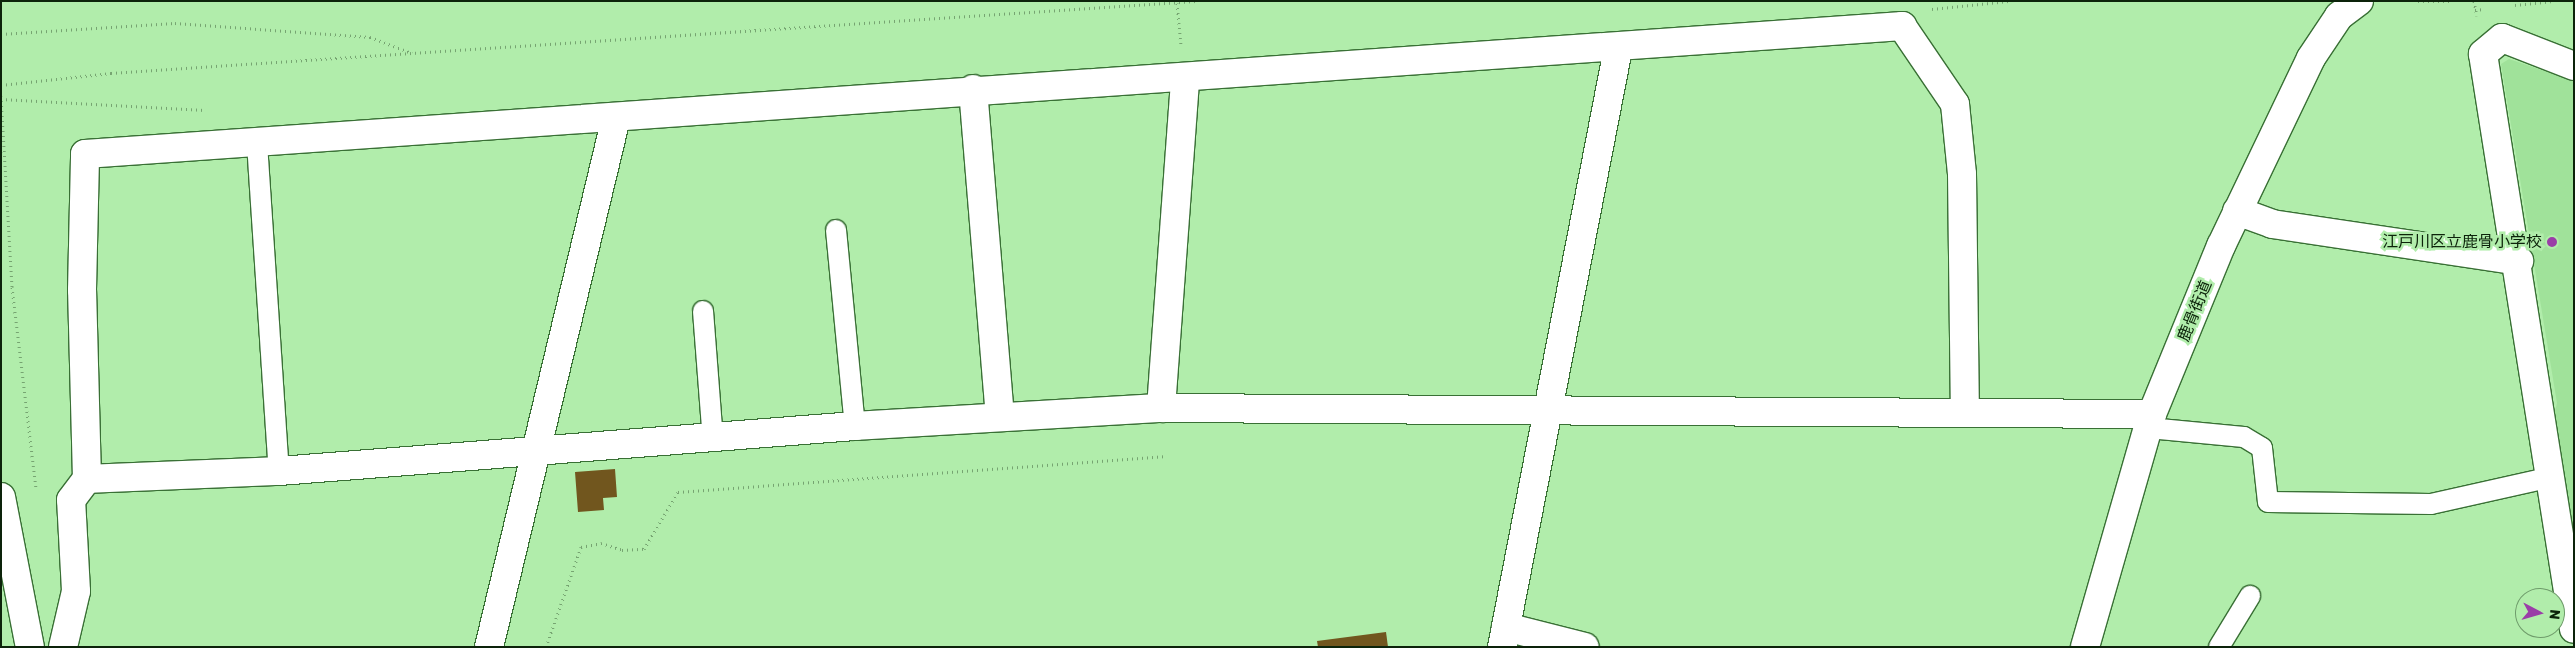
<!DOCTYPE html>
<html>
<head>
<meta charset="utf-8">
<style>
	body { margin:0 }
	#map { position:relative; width:2575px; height:648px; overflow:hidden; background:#b1edab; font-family:Rubik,"Noto Sans JP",sans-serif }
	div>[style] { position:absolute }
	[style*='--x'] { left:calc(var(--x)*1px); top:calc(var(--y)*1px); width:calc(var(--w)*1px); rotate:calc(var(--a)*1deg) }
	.built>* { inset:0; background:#a0e29a }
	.building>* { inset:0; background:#71561e }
	.path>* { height:3px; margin-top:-1.5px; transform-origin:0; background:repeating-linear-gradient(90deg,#76a471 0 1px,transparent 0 5px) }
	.roads { filter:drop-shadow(1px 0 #397035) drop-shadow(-1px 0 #397035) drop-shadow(0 1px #397035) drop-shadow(0 -1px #397035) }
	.lane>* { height:20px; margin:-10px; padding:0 10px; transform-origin:10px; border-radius:10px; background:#fff }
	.street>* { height:28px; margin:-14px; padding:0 14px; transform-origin:14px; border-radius:14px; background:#fff }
	.secondary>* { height:28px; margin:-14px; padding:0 14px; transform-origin:14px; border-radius:14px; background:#fff }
	.dots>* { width:14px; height:14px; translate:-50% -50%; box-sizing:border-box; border:2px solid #b1edab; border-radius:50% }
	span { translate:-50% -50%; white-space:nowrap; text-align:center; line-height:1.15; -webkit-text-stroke:5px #b1edab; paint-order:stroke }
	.poi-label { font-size:16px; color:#0c230a }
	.right { translate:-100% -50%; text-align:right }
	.street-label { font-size:16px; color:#0c230a }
	.frame { position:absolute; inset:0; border:2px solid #0c230a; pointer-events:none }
	.north { position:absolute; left:2515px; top:588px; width:50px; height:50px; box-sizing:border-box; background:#b1edab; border:1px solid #6f9c6b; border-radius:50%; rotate:96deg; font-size:14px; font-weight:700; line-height:20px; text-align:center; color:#0c230a }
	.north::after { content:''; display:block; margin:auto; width:18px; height:22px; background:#9a3ea7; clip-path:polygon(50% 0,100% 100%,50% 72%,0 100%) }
</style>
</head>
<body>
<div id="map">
	<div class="built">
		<div style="clip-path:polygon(2509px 59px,2574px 81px,2574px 571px,2550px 434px,2557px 403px,2501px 64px)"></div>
	</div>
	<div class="building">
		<div style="clip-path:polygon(615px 469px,617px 497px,603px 498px,604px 510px,578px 512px,575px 472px)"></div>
		<div style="clip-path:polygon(1386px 632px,1388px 647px,1318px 647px,1317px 641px)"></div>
	</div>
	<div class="path">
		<div style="--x:2418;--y:1;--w:35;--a:0"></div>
		<div style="--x:2474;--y:1;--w:15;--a:79"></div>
		<div style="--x:1177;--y:3;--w:42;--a:84.6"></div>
		<div style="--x:2515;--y:5;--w:36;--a:-6"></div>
		<div style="--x:1932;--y:9;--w:77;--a:-5.9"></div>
		<div style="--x:2475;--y:10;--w:9;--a:-6"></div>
		<div style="--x:1;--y:34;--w:174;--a:-3.6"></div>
		<div style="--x:175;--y:23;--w:196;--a:4.1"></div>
		<div style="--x:370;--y:37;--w:45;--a:20.9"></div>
		<div style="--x:1;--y:85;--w:111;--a:-6.2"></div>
		<div style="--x:111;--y:73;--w:1087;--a:-3.8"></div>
		<div style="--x:1;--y:96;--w:191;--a:86.7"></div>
		<div style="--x:12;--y:287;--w:203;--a:83.2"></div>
		<div style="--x:1;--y:99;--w:204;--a:3.1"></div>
		<div style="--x:546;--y:647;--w:106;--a:-70.7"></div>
		<div style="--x:581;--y:547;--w:20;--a:-11"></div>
		<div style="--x:601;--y:543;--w:22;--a:18"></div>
		<div style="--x:622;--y:550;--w:22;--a:-3"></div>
		<div style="--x:644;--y:549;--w:66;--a:-59.2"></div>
		<div style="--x:678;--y:492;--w:487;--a:-4.2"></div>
	</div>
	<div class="roads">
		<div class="lane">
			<div style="--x:257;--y:143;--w:329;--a:86.2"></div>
			<div style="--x:836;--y:230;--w:197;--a:84.5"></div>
			<div style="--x:703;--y:311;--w:129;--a:85.6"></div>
			<div style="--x:2149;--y:428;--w:95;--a:5.4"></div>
			<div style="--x:2244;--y:437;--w:21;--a:31"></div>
			<div style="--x:2262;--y:448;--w:54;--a:83.7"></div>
			<div style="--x:2268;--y:502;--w:163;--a:0.7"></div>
			<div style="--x:2431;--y:504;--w:119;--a:-12.6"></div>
			<div style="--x:2219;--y:647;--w:60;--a:-58.7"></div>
		</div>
		<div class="street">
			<div style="--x:2574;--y:66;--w:77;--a:-158.7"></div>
			<div style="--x:2502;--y:38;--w:25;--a:140"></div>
			<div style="--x:2483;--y:54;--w:582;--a:81.01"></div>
			<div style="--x:973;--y:89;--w:328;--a:85.3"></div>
			<div style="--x:2237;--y:211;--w:37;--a:20"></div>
			<div style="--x:2272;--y:224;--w:250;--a:8.5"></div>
			<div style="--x:1161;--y:408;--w:330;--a:-85.8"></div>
			<div style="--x:87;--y:479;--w:189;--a:-91.5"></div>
			<div style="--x:82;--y:290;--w:136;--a:-88.7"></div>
			<div style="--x:85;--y:154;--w:1822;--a:-4.03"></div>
			<div style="--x:1902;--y:26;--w:94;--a:55.8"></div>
			<div style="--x:1955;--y:104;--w:70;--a:84.3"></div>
			<div style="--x:1962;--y:174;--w:239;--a:89.3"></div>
			<div style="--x:1506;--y:627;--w:81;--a:14.2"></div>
			<div style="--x:63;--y:647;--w:57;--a:-76.9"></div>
			<div style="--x:76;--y:591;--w:91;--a:-93.1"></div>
			<div style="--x:71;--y:500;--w:26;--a:-53"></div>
			<div style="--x:87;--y:479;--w:192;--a:-2.4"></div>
			<div style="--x:279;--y:471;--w:578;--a:-4.47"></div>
			<div style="--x:855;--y:426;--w:307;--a:-3.4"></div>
			<div style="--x:1161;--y:408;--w:991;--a:0.35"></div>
			<div style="--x:489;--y:647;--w:544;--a:-76.5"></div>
			<div style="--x:1502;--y:647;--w:609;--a:-79.02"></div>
		</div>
		<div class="secondary">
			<div style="--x:1;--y:497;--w:153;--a:79.1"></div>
			<div style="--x:2085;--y:647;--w:242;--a:-74"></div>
			<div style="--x:2152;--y:414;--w:182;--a:-67.7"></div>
			<div style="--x:2221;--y:246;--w:208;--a:-64.4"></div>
			<div style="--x:2311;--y:58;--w:50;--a:-56.3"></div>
			<div style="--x:2339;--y:16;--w:25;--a:-37"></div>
		</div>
	</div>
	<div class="dots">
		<div style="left:2552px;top:242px;background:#9a3ea7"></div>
	</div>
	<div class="poi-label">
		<span class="right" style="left:2542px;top:242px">江戸川区立鹿骨小学校</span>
	</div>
	<div class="street-label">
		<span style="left:2195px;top:311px;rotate:-68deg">鹿骨街道</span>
	</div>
	<div class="frame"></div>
	<div class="north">N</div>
</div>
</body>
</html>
